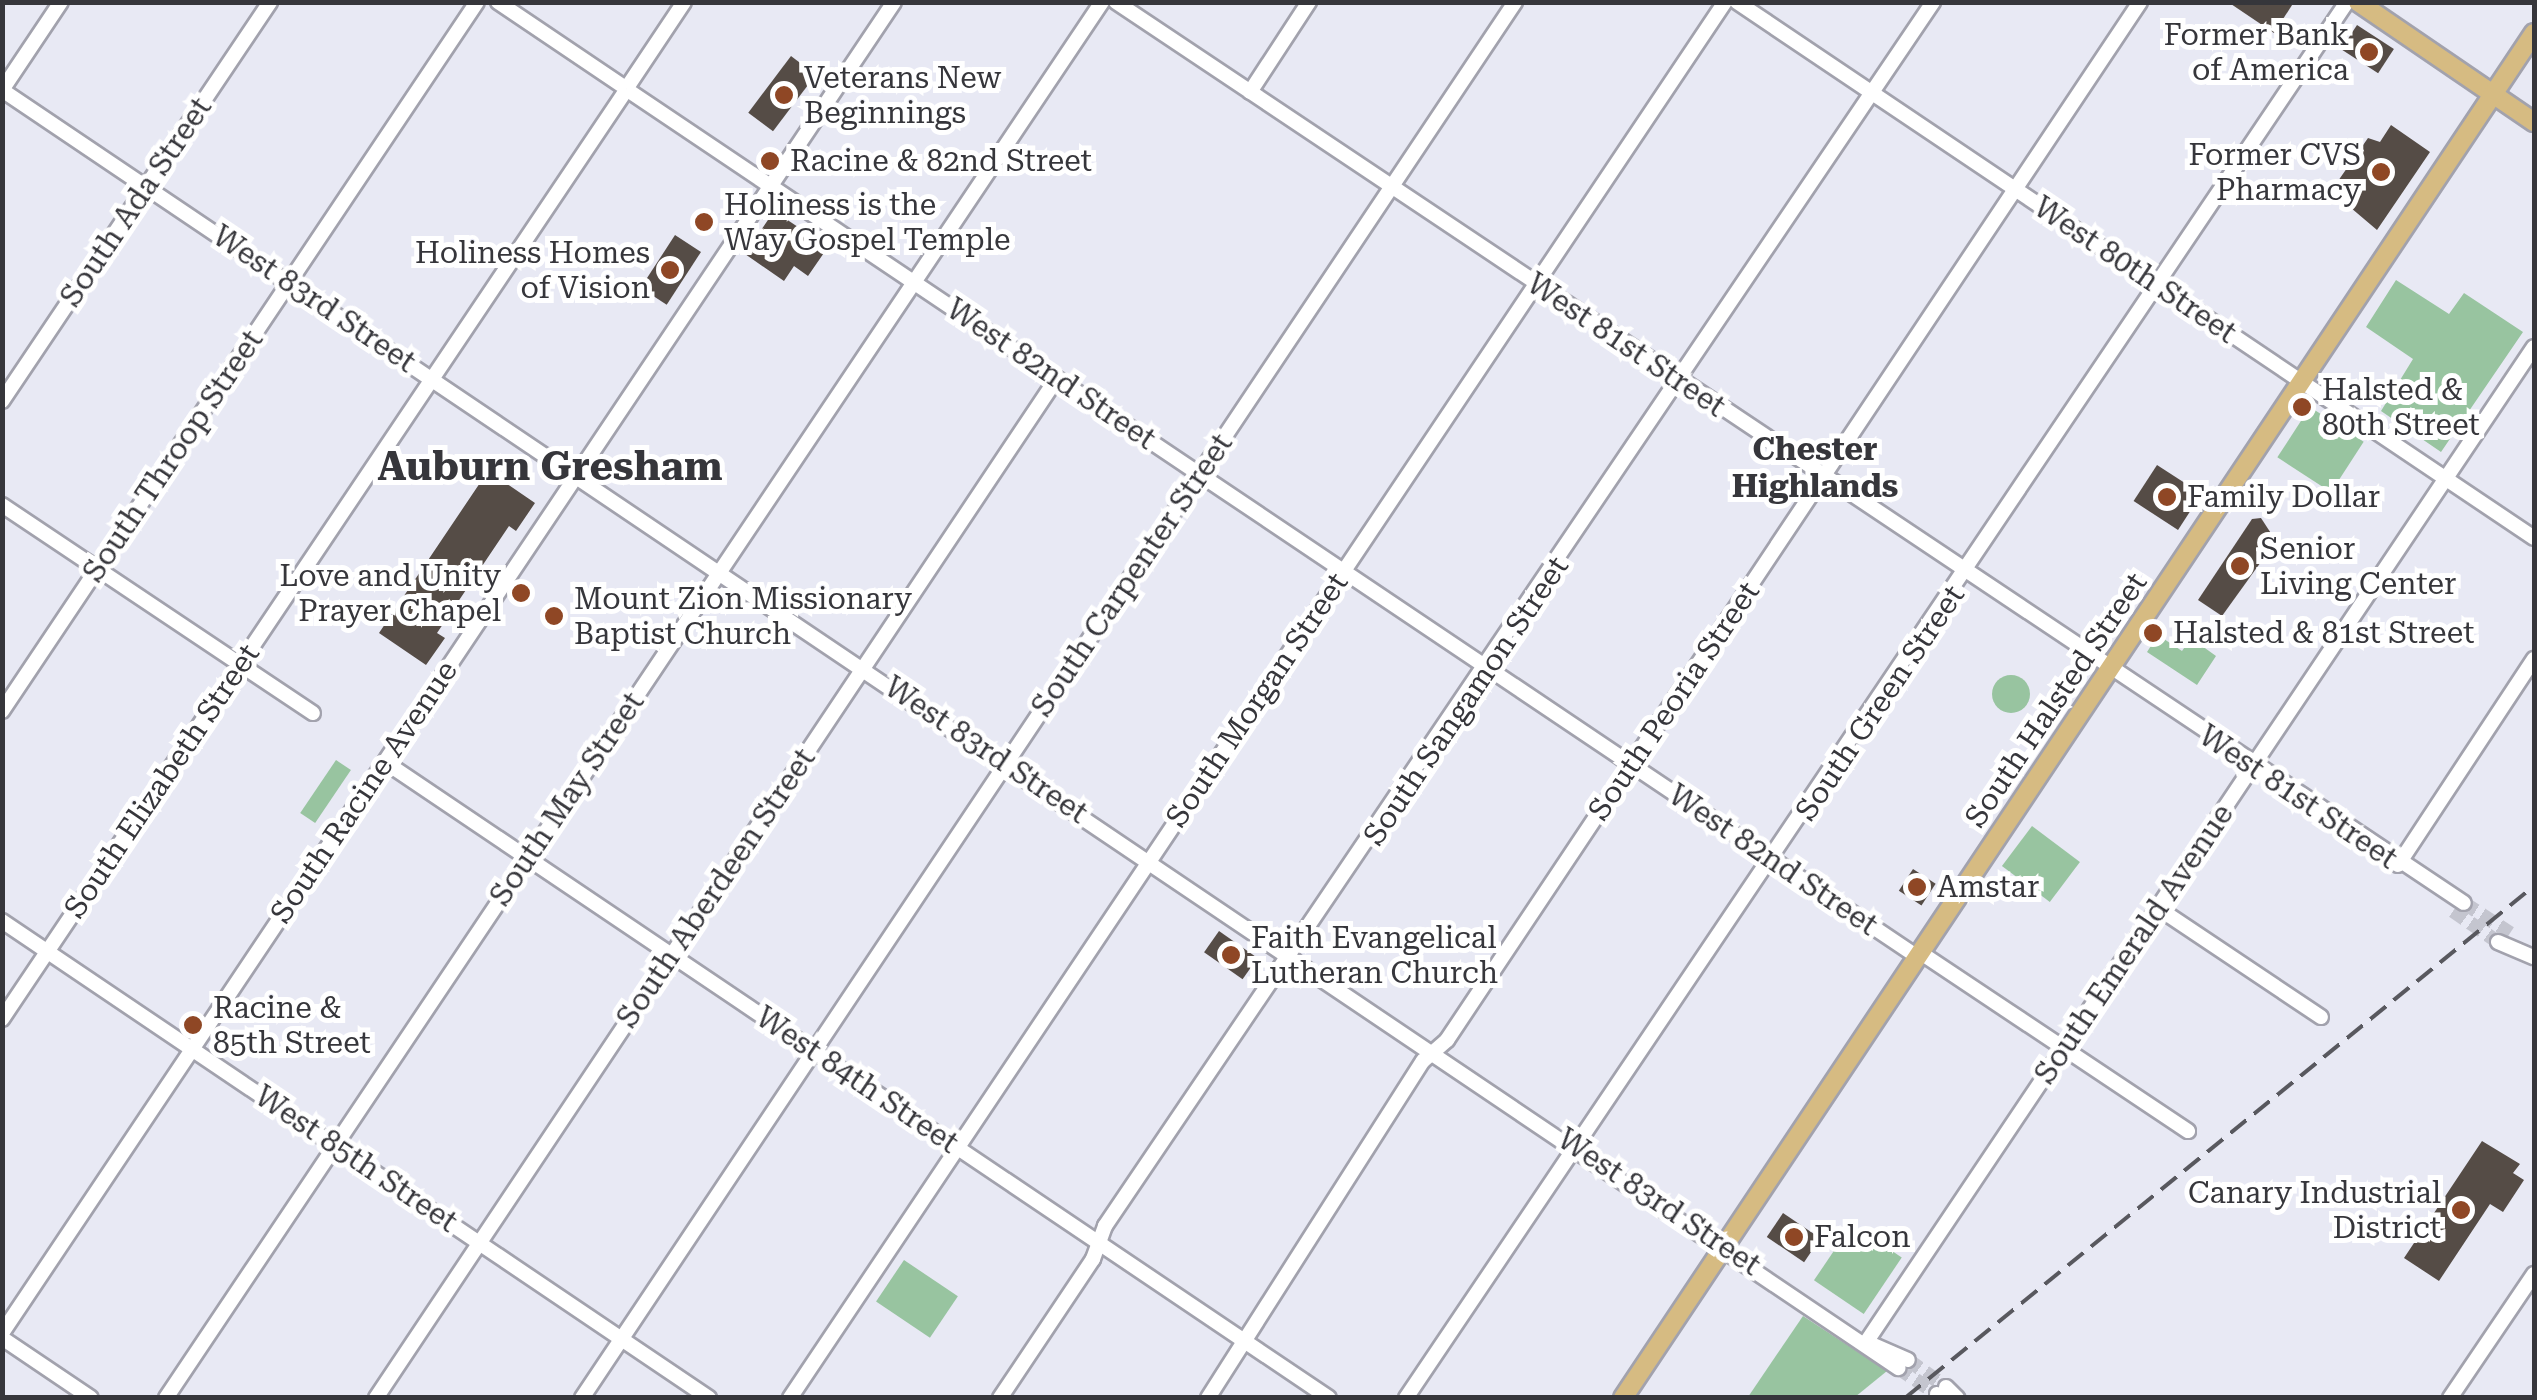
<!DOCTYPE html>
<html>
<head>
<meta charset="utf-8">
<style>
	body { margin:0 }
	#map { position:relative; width:2537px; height:1400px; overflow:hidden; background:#e8e9f4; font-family:"Roboto Serif",serif }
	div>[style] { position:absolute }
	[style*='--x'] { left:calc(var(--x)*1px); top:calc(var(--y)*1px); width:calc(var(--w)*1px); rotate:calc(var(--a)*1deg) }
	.green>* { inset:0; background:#98c4a0; transform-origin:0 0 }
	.round { border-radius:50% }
	.building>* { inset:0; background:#554c46; transform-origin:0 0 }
	.minor-tunnel>* { height:14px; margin-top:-7px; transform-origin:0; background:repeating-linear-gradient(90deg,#c4c5cf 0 14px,transparent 0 21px) }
	.roads { filter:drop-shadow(2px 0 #a2a2ad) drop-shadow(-2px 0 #a2a2ad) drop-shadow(0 2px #a2a2ad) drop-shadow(0 -2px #a2a2ad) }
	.minor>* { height:14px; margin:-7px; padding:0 7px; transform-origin:7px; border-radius:7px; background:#fff }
	.major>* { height:18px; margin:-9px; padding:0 9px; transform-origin:9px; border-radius:9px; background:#d6bb82 }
	.rail>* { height:4px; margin-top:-2px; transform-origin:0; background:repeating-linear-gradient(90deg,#58585e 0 20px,transparent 0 30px) }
	.dots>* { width:28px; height:28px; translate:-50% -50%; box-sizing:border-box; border:5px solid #fff; border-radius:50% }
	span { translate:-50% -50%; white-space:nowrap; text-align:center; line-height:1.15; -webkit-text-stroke:10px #fff; paint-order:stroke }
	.poi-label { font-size:30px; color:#36363b }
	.right { translate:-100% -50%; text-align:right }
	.left { translate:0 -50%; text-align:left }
	.street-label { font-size:30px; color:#36363b }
	.neighbourhood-label { font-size:32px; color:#36363b; font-weight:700 }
	.district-label { font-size:40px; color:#36363b; font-weight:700 }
	.frame { position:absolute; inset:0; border:5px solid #36363b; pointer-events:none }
</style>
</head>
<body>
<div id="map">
	<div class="green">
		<div style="clip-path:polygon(2396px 280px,2449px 314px,2464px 293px,2523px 332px,2441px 452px,2381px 411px,2413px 359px,2366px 327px)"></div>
		<div style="left:2310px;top:407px;width:64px;height:60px;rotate:33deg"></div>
		<div style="clip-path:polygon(2158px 635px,2182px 651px,2191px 638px,2216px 656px,2197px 685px,2147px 652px)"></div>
		<div class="round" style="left:1992px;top:675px;width:38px;height:38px"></div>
		<div style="left:336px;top:760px;width:18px;height:64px;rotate:34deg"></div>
		<div style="left:2032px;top:826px;width:60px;height:50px;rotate:37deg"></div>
		<div style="left:1852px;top:1224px;width:60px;height:68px;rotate:34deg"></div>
		<div style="left:904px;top:1260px;width:65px;height:50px;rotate:34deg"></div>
		<div style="clip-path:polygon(1803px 1316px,1887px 1371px,1855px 1397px,1748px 1397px)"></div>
	</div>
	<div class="building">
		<div style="clip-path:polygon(2228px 2px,2294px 2px,2274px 33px)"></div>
		<div style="left:2357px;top:25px;width:44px;height:29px;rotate:33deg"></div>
		<div style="left:791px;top:56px;width:31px;height:71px;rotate:37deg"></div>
		<div style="clip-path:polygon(2391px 125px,2430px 152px,2377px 230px,2331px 191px,2368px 138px,2380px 142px)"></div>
		<div style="clip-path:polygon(774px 211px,828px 247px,808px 276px,794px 266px,784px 281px,745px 254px)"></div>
		<div style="left:675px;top:235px;width:31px;height:63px;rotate:33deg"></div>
		<div style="left:2157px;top:465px;width:53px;height:43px;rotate:33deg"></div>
		<div style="clip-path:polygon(488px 471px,535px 503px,516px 531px,509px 526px,437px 633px,445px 638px,426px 665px,379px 633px)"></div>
		<div style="clip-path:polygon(2261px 518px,2276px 541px,2222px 616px,2198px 600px,2252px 519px)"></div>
		<div style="left:1913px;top:869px;width:27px;height:26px;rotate:33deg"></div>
		<div style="left:1219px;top:931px;width:47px;height:26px;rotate:35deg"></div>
		<div style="clip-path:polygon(2482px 1141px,2520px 1164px,2513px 1173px,2524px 1180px,2503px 1212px,2490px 1204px,2439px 1281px,2404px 1258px)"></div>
		<div style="left:1783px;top:1213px;width:45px;height:29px;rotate:34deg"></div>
	</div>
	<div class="minor-tunnel">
		<div style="--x:2464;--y:903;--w:55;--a:33.1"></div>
		<div style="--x:2453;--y:911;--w:55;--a:34.6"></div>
		<div style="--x:1908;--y:1360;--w:47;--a:35.4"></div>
		<div style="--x:1898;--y:1368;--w:47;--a:33.7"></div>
	</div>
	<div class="roads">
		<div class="minor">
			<div style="--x:498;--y:2;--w:148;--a:34"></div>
			<div style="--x:1116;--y:2;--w:1621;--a:33.76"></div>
			<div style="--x:1737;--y:2;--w:960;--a:33.92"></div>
			<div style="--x:630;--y:83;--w:97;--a:-56.3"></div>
			<div style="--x:2;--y:90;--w:2287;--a:33.98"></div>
			<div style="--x:2;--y:90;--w:106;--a:-56.2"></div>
			<div style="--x:1250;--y:92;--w:108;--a:-56.8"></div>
			<div style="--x:632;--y:93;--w:1549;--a:33.9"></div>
			<div style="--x:2;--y:401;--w:481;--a:-56.1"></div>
			<div style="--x:2;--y:505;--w:374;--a:33.8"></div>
			<div style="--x:2;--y:711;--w:853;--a:-56.18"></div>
			<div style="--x:385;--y:762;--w:1138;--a:33.97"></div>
			<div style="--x:2398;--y:865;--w:247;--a:-56.6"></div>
			<div style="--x:2158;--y:908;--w:196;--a:33.8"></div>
			<div style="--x:2;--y:921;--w:853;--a:34.01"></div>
			<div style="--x:2498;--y:942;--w:39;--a:23"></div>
			<div style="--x:1921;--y:953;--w:321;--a:33.7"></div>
			<div style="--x:2;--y:1019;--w:1113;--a:-56.1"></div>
			<div style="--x:2;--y:1333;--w:1602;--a:-56.17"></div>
			<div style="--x:2;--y:1338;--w:107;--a:34"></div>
			<div style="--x:1867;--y:1341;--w:1197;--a:-56.14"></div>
			<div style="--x:1871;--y:1344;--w:40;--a:23.4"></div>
			<div style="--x:1946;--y:1387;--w:16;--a:45"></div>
			<div style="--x:1937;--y:1394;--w:6;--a:39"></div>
			<div style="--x:166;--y:1398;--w:1681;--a:-56.16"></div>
			<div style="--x:376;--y:1398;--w:1226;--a:-56.27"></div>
			<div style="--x:582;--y:1398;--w:1679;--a:-56.24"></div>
			<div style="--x:790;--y:1398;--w:1680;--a:-56.19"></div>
			<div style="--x:1000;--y:1398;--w:167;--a:-56.2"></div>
			<div style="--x:1093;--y:1259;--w:35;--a:-70"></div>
			<div style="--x:1105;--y:1226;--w:1478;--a:-55.92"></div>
			<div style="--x:1208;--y:1398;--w:400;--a:-57.5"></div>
			<div style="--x:1423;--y:1061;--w:32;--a:-41"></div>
			<div style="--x:1447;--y:1040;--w:1248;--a:-56.27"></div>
			<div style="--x:1406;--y:1398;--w:1684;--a:-56.02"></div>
			<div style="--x:2450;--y:1398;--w:150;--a:-55.9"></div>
		</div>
		<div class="major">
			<div style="--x:2358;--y:2;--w:213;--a:34.3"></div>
			<div style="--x:1623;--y:1398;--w:1641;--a:-56.28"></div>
		</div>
	</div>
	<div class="rail">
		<div style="--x:1905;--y:1398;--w:811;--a:-39.15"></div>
	</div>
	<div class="dots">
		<div style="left:2369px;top:52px;background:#8f4725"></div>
		<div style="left:784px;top:95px;background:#8f4725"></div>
		<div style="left:770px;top:161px;background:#8f4725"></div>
		<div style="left:2381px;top:172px;background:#8f4725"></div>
		<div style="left:704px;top:222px;background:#8f4725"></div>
		<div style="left:670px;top:270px;background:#8f4725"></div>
		<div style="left:2302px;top:407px;background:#8f4725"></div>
		<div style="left:2167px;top:497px;background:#8f4725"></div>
		<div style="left:2240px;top:566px;background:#8f4725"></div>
		<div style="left:521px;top:593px;background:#8f4725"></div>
		<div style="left:554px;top:616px;background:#8f4725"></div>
		<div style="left:2153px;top:633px;background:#8f4725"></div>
		<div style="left:1917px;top:887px;background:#8f4725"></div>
		<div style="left:1231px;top:955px;background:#8f4725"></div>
		<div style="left:193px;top:1025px;background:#8f4725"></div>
		<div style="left:2461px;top:1210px;background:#8f4725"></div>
		<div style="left:1794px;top:1237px;background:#8f4725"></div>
	</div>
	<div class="poi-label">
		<span class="right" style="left:2349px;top:52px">Former Bank<br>of America</span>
		<span class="left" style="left:804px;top:95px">Veterans New<br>Beginnings</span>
		<span class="right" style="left:2361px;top:172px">Former CVS<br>Pharmacy</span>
		<span class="left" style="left:790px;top:161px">Racine &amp; 82nd Street</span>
		<span class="left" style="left:724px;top:222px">Holiness is the<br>Way Gospel Temple</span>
		<span class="right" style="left:650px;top:270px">Holiness Homes<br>of Vision</span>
		<span class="left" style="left:2322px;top:407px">Halsted &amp;<br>80th Street</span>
		<span class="left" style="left:2187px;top:497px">Family Dollar</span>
		<span class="left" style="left:2260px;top:566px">Senior<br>Living Center</span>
		<span class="right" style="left:501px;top:593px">Love and Unity<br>Prayer Chapel</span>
		<span class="left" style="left:574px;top:616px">Mount Zion Missionary<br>Baptist Church</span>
		<span class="left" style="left:2173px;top:633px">Halsted &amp; 81st Street</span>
		<span class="left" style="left:1937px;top:887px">Amstar</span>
		<span class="left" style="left:1251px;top:955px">Faith Evangelical<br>Lutheran Church</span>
		<span class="left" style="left:213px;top:1025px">Racine &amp;<br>85th Street</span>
		<span class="right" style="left:2441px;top:1210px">Canary Industrial<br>District</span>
		<span class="left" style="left:1814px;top:1237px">Falcon</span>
	</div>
	<div class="street-label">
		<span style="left:136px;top:202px;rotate:-56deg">South Ada Street</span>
		<span style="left:2135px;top:270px;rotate:34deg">West 80th Street</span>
		<span style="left:314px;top:299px;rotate:34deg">West 83rd Street</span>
		<span style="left:1626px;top:345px;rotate:34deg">West 81st Street</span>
		<span style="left:1051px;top:374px;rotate:34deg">West 82nd Street</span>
		<span style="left:173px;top:456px;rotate:-56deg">South Throop Street</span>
		<span style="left:1132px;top:575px;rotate:-56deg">South Carpenter Street</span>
		<span style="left:1257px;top:700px;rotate:-56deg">South Morgan Street</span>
		<span style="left:2056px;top:700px;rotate:-56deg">South Halsted Street</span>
		<span style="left:1466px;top:701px;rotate:-56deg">South Sangamon Street</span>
		<span style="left:1674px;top:701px;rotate:-56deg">South Peoria Street</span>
		<span style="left:1880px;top:703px;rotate:-56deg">South Green Street</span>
		<span style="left:986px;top:750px;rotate:34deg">West 83rd Street</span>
		<span style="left:162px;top:781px;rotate:-56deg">South Elizabeth Street</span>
		<span style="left:364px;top:792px;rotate:-56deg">South Racine Avenue</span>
		<span style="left:2298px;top:797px;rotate:34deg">West 81st Street</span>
		<span style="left:567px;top:799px;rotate:-56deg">South May Street</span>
		<span style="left:1773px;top:860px;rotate:34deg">West 82nd Street</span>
		<span style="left:716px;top:888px;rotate:-56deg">South Aberdeen Street</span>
		<span style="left:2134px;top:944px;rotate:-56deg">South Emerald Avenue</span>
		<span style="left:857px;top:1080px;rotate:34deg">West 84th Street</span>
		<span style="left:356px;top:1159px;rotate:34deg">West 85th Street</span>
		<span style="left:1659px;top:1202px;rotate:34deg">West 83rd Street</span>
	</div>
	<div class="neighbourhood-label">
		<span style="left:1815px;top:468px">Chester<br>Highlands</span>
	</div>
	<div class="district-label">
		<span style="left:550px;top:467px">Auburn Gresham</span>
	</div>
	<div class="frame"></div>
</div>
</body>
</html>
